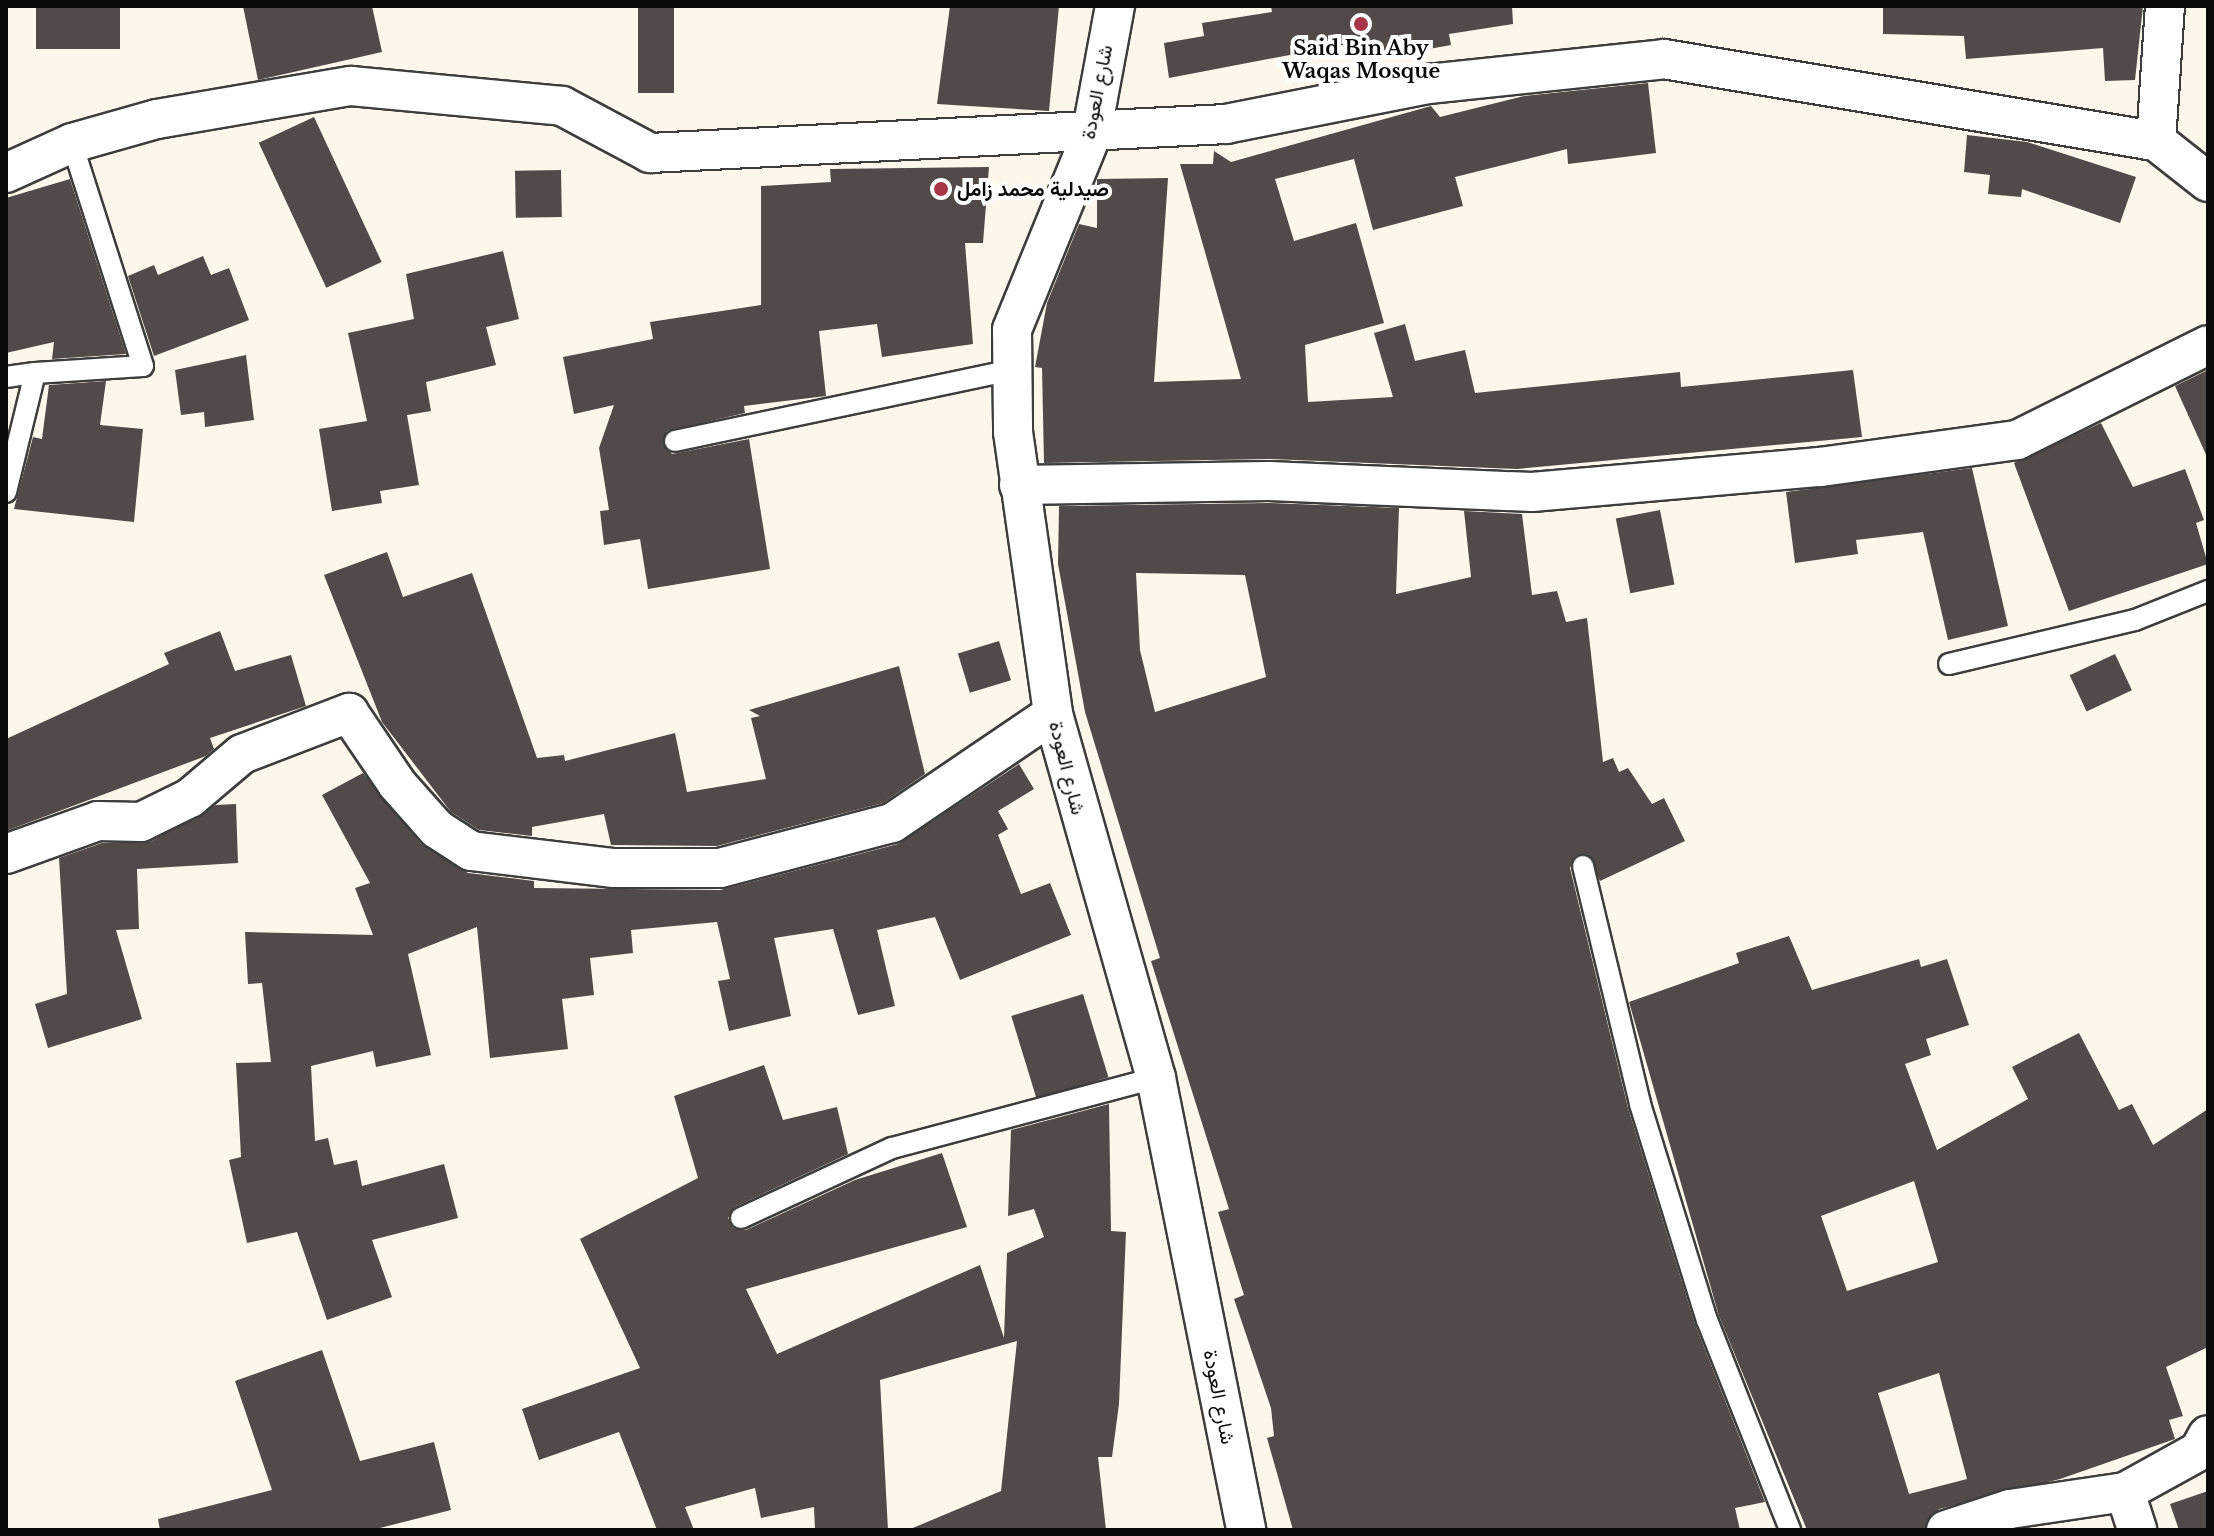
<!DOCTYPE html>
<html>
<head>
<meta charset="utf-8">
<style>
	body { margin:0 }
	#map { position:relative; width:2214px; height:1536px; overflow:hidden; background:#fcf7ea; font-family:"Libre Baskerville",Vazirmatn,serif }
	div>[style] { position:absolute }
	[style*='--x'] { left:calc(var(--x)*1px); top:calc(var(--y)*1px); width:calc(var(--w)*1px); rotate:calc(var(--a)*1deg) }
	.building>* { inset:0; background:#514a48; transform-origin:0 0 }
	.roads { filter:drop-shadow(2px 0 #3d3d3d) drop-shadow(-2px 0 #3d3d3d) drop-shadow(0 2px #3d3d3d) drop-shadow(0 -2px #3d3d3d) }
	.service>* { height:20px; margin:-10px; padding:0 10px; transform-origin:10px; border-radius:10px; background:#fff }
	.minor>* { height:38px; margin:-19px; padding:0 19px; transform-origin:19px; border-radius:19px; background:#fff }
	.dots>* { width:22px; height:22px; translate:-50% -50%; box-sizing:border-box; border:4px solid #fff; border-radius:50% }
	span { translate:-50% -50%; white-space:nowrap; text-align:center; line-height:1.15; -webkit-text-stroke:8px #fff; paint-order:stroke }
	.poi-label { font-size:20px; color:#0a0a0a; font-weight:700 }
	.left { translate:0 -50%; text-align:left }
	.street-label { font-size:20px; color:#0a0a0a }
	.frame { position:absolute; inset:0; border:8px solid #0a0a0a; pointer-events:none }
</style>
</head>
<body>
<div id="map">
	<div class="building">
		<div style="left:36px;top:6px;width:84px;height:43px"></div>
		<div style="clip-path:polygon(243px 6px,372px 6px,382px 52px,258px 80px)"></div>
		<div style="left:638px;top:6px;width:36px;height:87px"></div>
		<div style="clip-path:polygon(950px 6px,1059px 6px,1049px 111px,937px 104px)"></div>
		<div style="clip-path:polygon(1271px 6px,1512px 6px,1513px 24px,1449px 34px,1451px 45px,1385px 57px,1363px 41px,1169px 78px,1164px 43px,1204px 36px,1202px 23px,1272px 12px)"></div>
		<div style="clip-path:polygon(1883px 6px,2143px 6px,2135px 80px,2105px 81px,2103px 48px,1966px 59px,1964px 36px,1883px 34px)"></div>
		<div style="clip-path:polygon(1648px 83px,1656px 153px,1568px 164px,1567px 149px,1455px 177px,1463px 206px,1373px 230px,1354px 159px,1275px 179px,1294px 241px,1356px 223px,1384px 323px,1305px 345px,1308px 402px,1393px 397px,1374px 333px,1405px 324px,1415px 361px,1465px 350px,1475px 393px,1680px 372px,1681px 387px,1853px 370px,1862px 437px,1517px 469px,1269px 459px,1044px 463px,1042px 368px,1035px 367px,1047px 303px,1079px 224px,1097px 228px,1097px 179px,1168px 178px,1154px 382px,1241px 379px,1180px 164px,1213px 164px,1214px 151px,1231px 162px,1431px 106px,1440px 117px,1524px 96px)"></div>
		<div style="left:314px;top:117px;width:160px;height:61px;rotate:65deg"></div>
		<div style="clip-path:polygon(1967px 135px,2027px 142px,2136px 177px,2120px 223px,2022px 189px,2021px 197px,1988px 194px,1990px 175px,1964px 172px)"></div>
		<div style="clip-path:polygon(989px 167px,983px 243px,965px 243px,973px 344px,882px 357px,877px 324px,819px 331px,826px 396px,744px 406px,745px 413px,667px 431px,663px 444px,672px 454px,749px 439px,770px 569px,648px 589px,640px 539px,604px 545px,600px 511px,609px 510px,599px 448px,614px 405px,574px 414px,563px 357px,653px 339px,650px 322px,761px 305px,761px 186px,831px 182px,830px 169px)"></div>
		<div style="left:561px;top:170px;width:47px;height:46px;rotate:89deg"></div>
		<div style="clip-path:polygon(70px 179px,126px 354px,52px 359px,54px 342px,6px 353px,6px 198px)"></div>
		<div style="clip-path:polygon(503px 251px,519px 319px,486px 327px,496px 365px,426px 382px,431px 411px,407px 415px,419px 485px,380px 491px,382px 503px,332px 511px,319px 429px,367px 421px,348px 333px,414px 319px,406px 274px)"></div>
		<div style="clip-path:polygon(203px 256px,211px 275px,229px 268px,249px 320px,154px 356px,128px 276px,154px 265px,158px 275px)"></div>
		<div style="clip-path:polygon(246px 355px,254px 420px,205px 427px,204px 412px,181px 415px,175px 370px)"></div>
		<div style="clip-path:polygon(2208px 370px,2208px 459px,2175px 386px)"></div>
		<div style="clip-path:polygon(106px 381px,100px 425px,143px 429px,134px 522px,14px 509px,33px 437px,42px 439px,49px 385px)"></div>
		<div style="clip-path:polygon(2101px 423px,2133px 487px,2185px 469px,2204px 520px,2196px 523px,2208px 564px,2069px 611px,2014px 463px)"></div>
		<div style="clip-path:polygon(1972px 468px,2008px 626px,1948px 640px,1923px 532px,1856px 540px,1858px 554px,1795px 563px,1786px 492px)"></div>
		<div style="clip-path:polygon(evenodd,1269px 503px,1399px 508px,1396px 594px,1471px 577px,1464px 511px,1522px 514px,1532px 595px,1557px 591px,1566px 622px,1587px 618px,1603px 762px,1613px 758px,1619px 772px,1628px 768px,1652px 804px,1664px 798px,1685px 841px,1600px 881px,1587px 854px,1575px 856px,1570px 868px,1628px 1108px,1695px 1324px,1765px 1502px,1735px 1508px,1740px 1530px,1293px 1530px,1267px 1438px,1274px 1436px,1271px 1408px,1234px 1299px,1244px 1295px,1218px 1212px,1229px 1209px,1151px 961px,1160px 958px,1085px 712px,1058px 564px,1059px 506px,1269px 503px,1136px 573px,1245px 575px,1266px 677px,1155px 712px,1140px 650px,1136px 573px)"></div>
		<div style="left:1660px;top:510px;width:76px;height:45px;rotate:79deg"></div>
		<div style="clip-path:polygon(387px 552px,403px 597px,472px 573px,537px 758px,564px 755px,565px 761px,675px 733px,687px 792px,766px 779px,751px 718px,760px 716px,749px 710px,899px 666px,925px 774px,883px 803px,717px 846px,611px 845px,604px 814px,532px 827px,532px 836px,479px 830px,451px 812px,382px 722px,324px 575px)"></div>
		<div style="clip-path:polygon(220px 631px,235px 671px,291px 655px,306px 706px,210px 738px,214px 749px,206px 756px,6px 831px,6px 739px,169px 664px,164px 653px)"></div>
		<div style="left:999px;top:641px;width:41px;height:43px;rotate:73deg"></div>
		<div style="left:2115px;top:654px;width:40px;height:50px;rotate:65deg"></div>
		<div style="clip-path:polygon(1019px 764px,1034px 789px,998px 811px,1008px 829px,998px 835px,1021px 894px,1050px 883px,1071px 935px,960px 980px,935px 917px,877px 930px,895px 1006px,858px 1015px,833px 929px,774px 938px,791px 1016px,729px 1031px,718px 981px,730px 979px,717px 922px,631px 930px,633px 953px,590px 958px,594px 995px,562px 999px,568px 1049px,490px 1058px,477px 927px,408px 954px,431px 1055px,376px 1067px,373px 1051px,311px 1066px,315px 1141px,328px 1138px,334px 1165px,357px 1160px,362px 1186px,444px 1164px,458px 1218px,372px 1240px,392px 1297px,327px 1320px,297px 1232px,247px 1243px,229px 1160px,241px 1157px,236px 1063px,271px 1062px,262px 983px,248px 984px,245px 932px,373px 935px,355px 888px,370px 883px,322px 795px,363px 773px,421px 844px,468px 873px,534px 881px,534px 888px,720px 890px,898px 844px)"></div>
		<div style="clip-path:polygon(236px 804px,238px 863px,137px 869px,139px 929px,116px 930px,142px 1019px,48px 1048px,35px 1004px,67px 994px,59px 858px,102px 843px,150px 842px,216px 805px)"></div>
		<div style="clip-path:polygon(evenodd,1789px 936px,1812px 990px,1919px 959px,1921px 967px,1947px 959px,1969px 1025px,1926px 1039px,1931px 1055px,1905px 1064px,1937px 1150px,2028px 1099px,2012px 1067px,2079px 1033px,2119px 1110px,2132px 1104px,2153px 1145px,2208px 1109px,2208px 1347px,2166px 1367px,2183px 1416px,2169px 1420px,2175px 1439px,2060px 1479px,1939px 1509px,1925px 1530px,1807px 1530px,1719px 1316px,1629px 1002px,1739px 963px,1736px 953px,1789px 936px,1914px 1181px,1938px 1262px,1847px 1291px,1821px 1216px,1914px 1181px,1789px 936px,1939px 1373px,1967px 1479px,1909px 1494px,1878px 1393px,1939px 1373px)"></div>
		<div style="left:1083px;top:994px;width:87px;height:75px;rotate:73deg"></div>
		<div style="clip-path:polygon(764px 1065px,783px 1120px,837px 1107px,848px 1154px,735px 1207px,728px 1218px,733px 1228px,746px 1230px,855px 1180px,942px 1153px,967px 1227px,746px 1289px,777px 1354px,980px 1265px,1004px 1338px,1007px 1253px,1044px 1237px,1034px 1209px,1008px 1216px,1011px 1130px,1109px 1104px,1111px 1231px,1126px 1232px,1119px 1404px,1112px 1457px,1098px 1457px,1106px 1530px,908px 1530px,1001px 1491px,1017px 1341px,880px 1380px,888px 1530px,815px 1530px,814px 1507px,761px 1518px,755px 1488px,685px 1507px,694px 1530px,657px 1530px,619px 1432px,539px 1460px,522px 1409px,640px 1368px,580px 1239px,698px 1178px,674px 1096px)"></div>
		<div style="clip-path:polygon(322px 1350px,360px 1461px,434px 1442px,451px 1510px,372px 1530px,160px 1530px,158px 1519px,272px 1490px,235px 1381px)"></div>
		<div style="clip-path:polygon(2208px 1491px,2208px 1530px,2179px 1530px,2170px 1504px)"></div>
	</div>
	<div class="roads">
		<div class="service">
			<div style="--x:6;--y:377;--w:29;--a:-8"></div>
			<div style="--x:675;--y:441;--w:344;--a:-11.9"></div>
			<div style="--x:6;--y:492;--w:122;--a:-76.3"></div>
			<div style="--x:35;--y:373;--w:108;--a:-3.7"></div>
			<div style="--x:143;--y:366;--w:234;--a:-107.7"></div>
			<div style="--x:1949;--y:664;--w:191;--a:-13.3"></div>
			<div style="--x:2135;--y:620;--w:79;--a:-21.7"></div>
			<div style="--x:1583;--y:866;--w:245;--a:76.5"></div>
			<div style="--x:1640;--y:1104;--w:226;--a:72.8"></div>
			<div style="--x:1707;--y:1320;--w:226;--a:68.4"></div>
			<div style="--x:741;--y:1218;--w:166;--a:-24.9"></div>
			<div style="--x:892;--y:1148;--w:273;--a:-14.9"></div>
		</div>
		<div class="minor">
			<div style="--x:1115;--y:6;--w:132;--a:100.5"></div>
			<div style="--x:1091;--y:136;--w:209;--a:112.2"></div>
			<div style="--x:1012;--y:330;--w:102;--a:89.4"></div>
			<div style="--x:1013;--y:432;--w:285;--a:81.9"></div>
			<div style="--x:1053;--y:714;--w:378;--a:74.2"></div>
			<div style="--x:1156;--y:1078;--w:461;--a:78.7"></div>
			<div style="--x:2156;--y:141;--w:135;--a:-86.2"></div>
			<div style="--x:6;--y:173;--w:72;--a:-24.4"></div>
			<div style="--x:72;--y:143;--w:88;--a:-15.8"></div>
			<div style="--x:157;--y:119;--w:197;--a:-9.7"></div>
			<div style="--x:351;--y:86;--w:212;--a:5.4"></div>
			<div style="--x:562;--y:106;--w:100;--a:28.1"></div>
			<div style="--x:650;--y:153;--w:577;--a:-2.88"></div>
			<div style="--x:1226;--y:124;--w:206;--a:-11.2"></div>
			<div style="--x:1428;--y:84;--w:237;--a:-6"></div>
			<div style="--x:1664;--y:59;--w:499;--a:9.5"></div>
			<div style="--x:2156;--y:141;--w:66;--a:38.3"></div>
			<div style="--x:1019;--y:485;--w:250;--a:-0.9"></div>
			<div style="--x:1269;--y:481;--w:263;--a:2.4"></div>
			<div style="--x:1532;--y:492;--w:289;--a:-5"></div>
			<div style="--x:1820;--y:467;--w:199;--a:-7.8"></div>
			<div style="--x:2017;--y:440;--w:213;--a:-26.4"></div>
			<div style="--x:6;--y:854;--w:98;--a:-19.7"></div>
			<div style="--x:98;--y:821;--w:43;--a:1.3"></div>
			<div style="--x:141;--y:822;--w:55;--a:-26.1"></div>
			<div style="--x:190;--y:798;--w:68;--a:-40.2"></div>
			<div style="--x:242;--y:754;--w:115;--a:-21"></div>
			<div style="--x:349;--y:713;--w:86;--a:55.9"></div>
			<div style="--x:397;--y:784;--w:60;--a:48.4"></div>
			<div style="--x:437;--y:829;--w:40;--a:32.9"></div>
			<div style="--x:471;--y:851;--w:144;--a:6.8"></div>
			<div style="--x:614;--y:868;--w:106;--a:0"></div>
			<div style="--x:720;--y:868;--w:178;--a:-14.7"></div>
			<div style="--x:892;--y:823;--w:194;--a:-34.1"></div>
			<div style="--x:2125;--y:1492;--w:40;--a:72"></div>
			<div style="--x:1946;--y:1530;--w:67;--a:-18.2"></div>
			<div style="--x:2010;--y:1509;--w:116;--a:-8.4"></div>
			<div style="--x:2125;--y:1492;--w:85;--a:-29"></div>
			<div style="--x:2199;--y:1451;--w:18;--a:-61"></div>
		</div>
	</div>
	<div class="dots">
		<div style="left:1361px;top:24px;background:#a63647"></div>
		<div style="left:941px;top:189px;background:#a63647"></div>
	</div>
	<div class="poi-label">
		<span style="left:1361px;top:60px">Said Bin Aby<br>Waqas Mosque</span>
		<span class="left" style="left:957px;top:189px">صيدلية محمد زامل</span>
	</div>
	<div class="street-label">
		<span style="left:1097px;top:92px;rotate:-79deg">شارع العودة</span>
		<span style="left:1067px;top:768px;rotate:76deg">شارع العودة</span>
		<span style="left:1219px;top:1397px;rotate:79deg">شارع العودة</span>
	</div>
	<div class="frame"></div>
</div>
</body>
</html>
